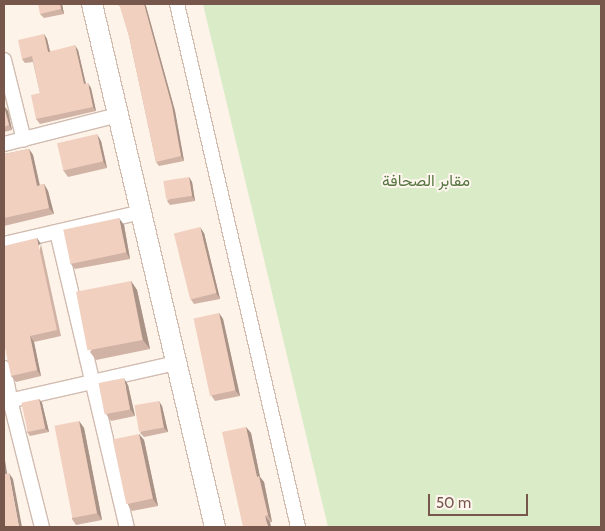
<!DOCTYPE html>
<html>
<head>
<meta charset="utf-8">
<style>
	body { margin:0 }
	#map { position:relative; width:605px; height:531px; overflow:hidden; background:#fdf3e9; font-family:Cabin,Vazirmatn,sans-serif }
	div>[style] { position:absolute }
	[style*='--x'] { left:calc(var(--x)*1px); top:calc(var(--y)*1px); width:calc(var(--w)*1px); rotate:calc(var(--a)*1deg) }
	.green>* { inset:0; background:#d9ebc7 }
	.roads { filter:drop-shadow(1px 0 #d1bcb0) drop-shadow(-1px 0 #d1bcb0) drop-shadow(0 1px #d1bcb0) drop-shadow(0 -1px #d1bcb0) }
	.street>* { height:14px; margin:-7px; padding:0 7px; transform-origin:7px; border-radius:7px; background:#fff }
	.secondary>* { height:20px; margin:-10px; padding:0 10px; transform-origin:10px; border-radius:10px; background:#fff }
	.wall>* { inset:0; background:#d0b3a5 }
	.shaded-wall>* { inset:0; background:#a99286; transform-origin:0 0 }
	.building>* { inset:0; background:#f2d0c0; transform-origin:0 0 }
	span { translate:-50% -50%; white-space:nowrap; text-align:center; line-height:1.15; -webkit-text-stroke:4px #fff7ef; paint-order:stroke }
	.park-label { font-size:16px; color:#567741 }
	.frame { position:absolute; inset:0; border:5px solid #77574c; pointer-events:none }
	.scale { position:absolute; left:428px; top:494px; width:100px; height:22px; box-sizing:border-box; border:2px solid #77574c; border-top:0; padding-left:6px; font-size:15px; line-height:18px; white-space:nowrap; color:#77574c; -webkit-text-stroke:4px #fff7ef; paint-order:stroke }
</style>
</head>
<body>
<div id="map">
	<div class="green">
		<div style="clip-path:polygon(203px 4px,601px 4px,601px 527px,328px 527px)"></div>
	</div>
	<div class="roads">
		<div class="street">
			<div style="--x:177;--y:4;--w:537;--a:76.97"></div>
			<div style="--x:4;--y:60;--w:82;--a:76"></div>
			<div style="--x:4;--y:144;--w:118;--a:-14.3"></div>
			<div style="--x:57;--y:232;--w:303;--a:76.7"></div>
			<div style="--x:4;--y:244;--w:141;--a:-13.1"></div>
			<div style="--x:4;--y:368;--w:33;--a:79"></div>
			<div style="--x:10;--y:400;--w:131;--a:75.9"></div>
			<div style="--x:4;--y:402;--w:176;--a:-12.8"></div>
		</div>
		<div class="secondary">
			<div style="--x:92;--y:4;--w:537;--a:76.77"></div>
		</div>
	</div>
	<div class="wall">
		<div style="clip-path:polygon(62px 4px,64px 14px,44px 18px,40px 14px)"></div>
		<div style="clip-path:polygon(118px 4px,145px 4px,146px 6px,175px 111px,184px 161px,159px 166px,156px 162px,129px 36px,120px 5px,119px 6px)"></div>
		<div style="clip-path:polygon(44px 34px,47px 39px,50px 51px,78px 50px,86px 84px,91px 88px,96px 111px,40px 124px,36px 119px,40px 93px,33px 62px,25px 63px,22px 59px)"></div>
		<div style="clip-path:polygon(4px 106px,8px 111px,12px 130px,4px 132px)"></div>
		<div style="clip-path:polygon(101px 141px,107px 168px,68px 177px,63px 170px)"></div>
		<div style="clip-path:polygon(29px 149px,33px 155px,40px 185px,44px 184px,48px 191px,54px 214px,4px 226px,4px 154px)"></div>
		<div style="clip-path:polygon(189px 177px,192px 182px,195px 201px,170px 205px,167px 201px)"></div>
		<div style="clip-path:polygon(124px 225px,130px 259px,75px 269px,70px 263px)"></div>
		<div style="clip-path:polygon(204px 233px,220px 299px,194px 304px,190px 298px)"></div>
		<div style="clip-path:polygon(41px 244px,61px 336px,34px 342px,41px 376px,16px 382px,11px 376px)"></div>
		<div style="clip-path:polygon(131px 281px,137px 290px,150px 349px,96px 360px,90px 352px)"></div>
		<div style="clip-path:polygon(219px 313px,223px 319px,240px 396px,215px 401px,211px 395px)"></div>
		<div style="clip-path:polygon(128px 385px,135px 416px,111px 421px,106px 414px)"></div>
		<div style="clip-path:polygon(39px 399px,42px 403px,49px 432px,30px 436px,27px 432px)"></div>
		<div style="clip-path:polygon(162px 406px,168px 432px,144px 437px,140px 433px)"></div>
		<div style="clip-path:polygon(79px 421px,84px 428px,102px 520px,76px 525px,72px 519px)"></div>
		<div style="clip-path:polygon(246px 427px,251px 433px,260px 477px,264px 482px,272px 522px,243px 527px)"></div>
		<div style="clip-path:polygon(139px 434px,144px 440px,158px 506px,132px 511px,128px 505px)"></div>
	</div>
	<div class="shaded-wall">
		<div style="clip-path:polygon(60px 4px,62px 4px,64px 14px,61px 9px)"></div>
		<div style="clip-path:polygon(144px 4px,145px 4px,146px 6px,175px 111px,184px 161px,181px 156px)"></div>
		<div style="clip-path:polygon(44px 34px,47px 39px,51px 56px,48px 52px)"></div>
		<div style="clip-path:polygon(75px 45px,78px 50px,87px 89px,84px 84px)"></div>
		<div style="clip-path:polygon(88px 83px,91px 88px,96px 111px,93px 107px)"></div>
		<div style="clip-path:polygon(4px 106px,8px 111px,12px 130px,9px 125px)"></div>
		<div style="clip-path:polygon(97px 134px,101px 141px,107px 168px,103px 161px)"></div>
		<div style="clip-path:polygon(29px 149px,33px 155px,41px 192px,37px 186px)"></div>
		<div style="clip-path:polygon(189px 177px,192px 182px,195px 201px,192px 196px)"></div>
		<div style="clip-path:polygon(44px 184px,48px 191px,54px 214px,49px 208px)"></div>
		<div style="clip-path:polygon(119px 218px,124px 225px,130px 259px,126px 252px)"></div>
		<div style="clip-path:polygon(200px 227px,204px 233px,220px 299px,216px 293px)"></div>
		<div style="left:37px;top:238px;width:7px;height:94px;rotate:56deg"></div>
		<div style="clip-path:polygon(131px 281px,137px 290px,150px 349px,143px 340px)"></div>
		<div style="clip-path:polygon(219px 313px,223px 319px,240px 396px,235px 390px)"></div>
		<div style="clip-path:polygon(30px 336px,34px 342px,41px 376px,37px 370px)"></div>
		<div style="clip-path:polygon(124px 378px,128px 385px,135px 416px,130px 409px)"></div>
		<div style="clip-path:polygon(39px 399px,42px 403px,49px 432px,45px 428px)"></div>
		<div style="clip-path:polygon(159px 401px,162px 406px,168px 432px,164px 428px)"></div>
		<div style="clip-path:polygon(79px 421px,84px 428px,102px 520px,97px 513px)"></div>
		<div style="clip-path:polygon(246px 427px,251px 433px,260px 477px,264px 482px,272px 522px,268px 515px,257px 477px)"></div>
		<div style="clip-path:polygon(139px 434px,144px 440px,158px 506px,153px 499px)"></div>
		<div style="clip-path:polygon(4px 454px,8px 479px,5px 474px,4px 468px)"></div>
		<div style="clip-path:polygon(9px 473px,13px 479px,22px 527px,19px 527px)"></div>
		<div style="clip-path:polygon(265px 516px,270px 522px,271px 527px,268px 527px)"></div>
	</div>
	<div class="building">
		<div style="clip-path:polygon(38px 4px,60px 4px,61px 9px,40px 14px)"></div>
		<div style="clip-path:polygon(119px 4px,144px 4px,172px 106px,181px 156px,156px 162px,129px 36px)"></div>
		<div style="clip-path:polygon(44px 34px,48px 52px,75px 45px,84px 84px,88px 83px,93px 107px,36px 119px,31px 95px,40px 93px,32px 56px,22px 59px,18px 40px)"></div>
		<div style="clip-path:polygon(4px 106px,9px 125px,4px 127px)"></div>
		<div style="left:97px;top:134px;width:28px;height:41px;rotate:77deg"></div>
		<div style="clip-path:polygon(29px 149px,37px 186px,44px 184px,49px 208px,4px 218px,4px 154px)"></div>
		<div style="left:189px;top:177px;width:19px;height:26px;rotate:81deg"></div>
		<div style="left:119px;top:218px;width:35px;height:57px;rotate:78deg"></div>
		<div style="left:200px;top:227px;width:68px;height:27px;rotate:76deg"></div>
		<div style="clip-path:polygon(37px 238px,57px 330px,30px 336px,37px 370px,11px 376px,4px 343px,4px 246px)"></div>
		<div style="left:131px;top:281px;width:60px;height:56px;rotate:79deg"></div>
		<div style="left:219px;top:313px;width:79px;height:26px;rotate:78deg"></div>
		<div style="left:124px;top:378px;width:32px;height:26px;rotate:79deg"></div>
		<div style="left:39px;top:399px;width:30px;height:18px;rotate:78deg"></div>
		<div style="left:159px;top:401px;width:27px;height:25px;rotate:80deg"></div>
		<div style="left:79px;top:421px;width:94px;height:25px;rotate:79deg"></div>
		<div style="clip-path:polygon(246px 427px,257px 477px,259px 476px,268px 515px,265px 516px,268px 527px,243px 527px,222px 432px)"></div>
		<div style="left:139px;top:434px;width:66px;height:27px;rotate:78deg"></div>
		<div style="clip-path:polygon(4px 468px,5px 474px,9px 473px,19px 527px,4px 527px)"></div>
	</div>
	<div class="park-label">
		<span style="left:426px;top:181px">مقابر الصحافة</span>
	</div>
	<div class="frame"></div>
	<div class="scale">50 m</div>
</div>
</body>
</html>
